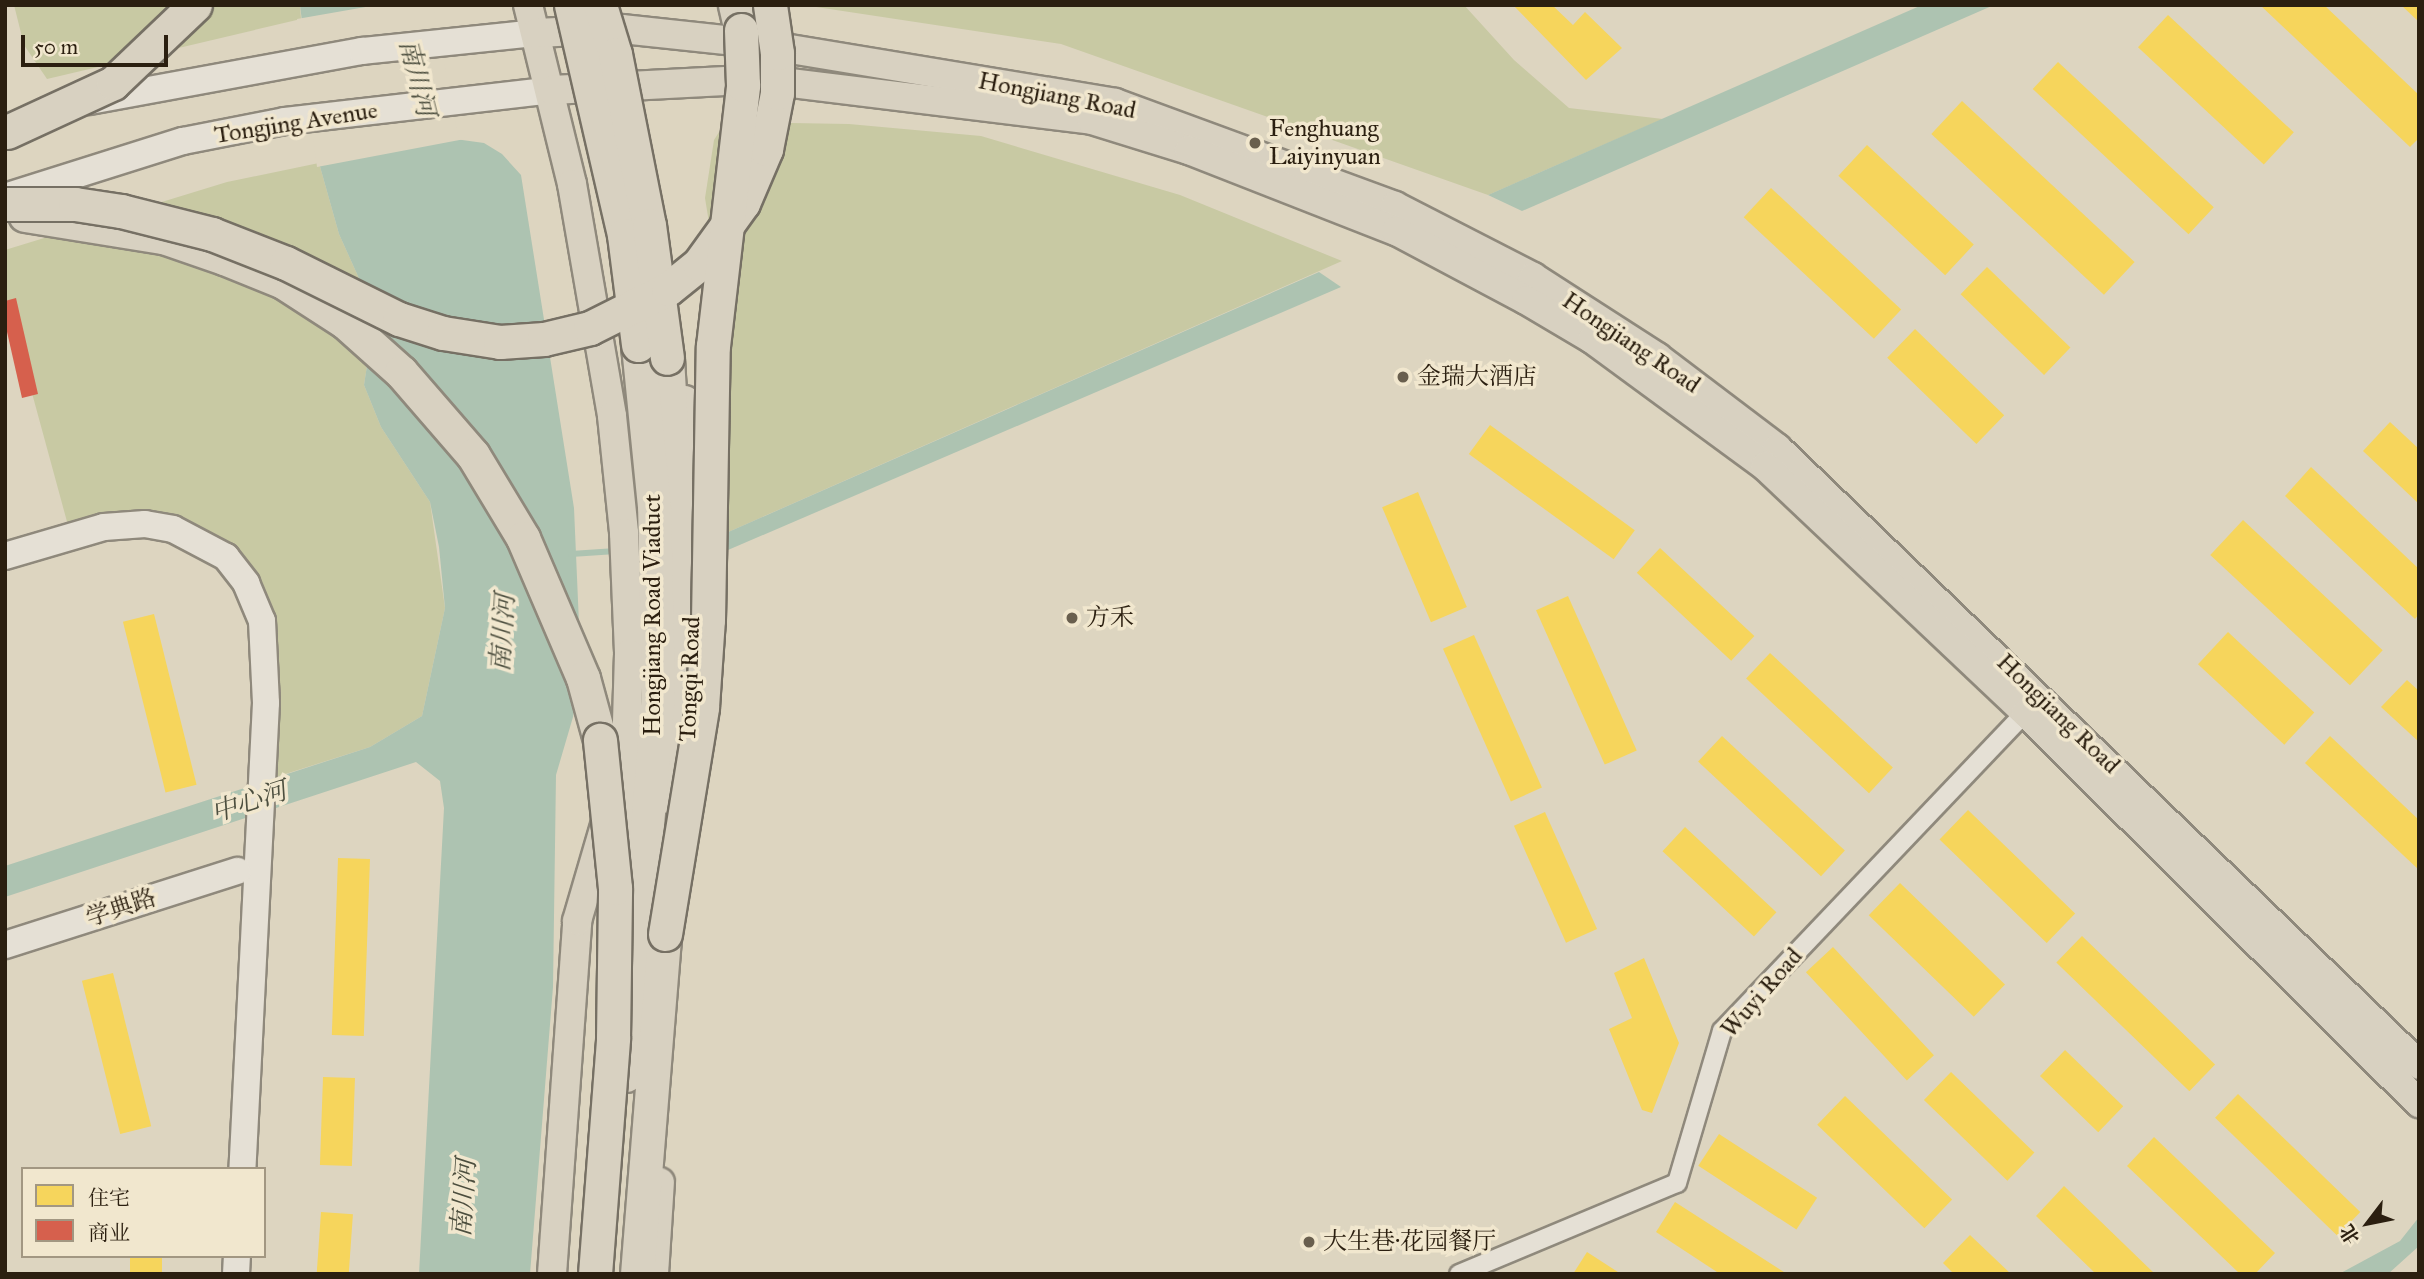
<!DOCTYPE html>
<html>
<head>
<meta charset="utf-8">
<style>
	body { margin:0 }
	#map { position:relative; width:2424px; height:1279px; overflow:hidden; background:#ddd5c0; font-family:"IM FELL Great Primer","Noto Serif SC",serif }
	div>[style] { position:absolute }
	[style*='--x'] { left:calc(var(--x)*1px); top:calc(var(--y)*1px); width:calc(var(--w)*1px); rotate:calc(var(--a)*1deg) }
	.green>* { inset:0; background:#c8c9a3 }
	.water>* { inset:0; background:#adc3b1 }
	.pier>* { inset:0; background:#ddd5c0 }
	.homes>* { inset:0; background:#f6d55c; transform-origin:0 0 }
	.shops>* { inset:0; background:#d6604d }
	.stream>* { height:6px; margin:-3px; padding:0 3px; transform-origin:3px; border-radius:3px; background:#adc3b1 }
	.roads { filter:drop-shadow(2px 0 #8f897c) drop-shadow(-2px 0 #8f897c) drop-shadow(0 2px #8f897c) drop-shadow(0 -2px #8f897c) }
	.street>* { height:18px; margin:-9px; padding:0 9px; transform-origin:9px; border-radius:9px; background:#e5e0d5 }
	.secondary>* { height:26px; margin:-13px; padding:0 13px; transform-origin:13px; border-radius:13px; background:#e5e0d5 }
	.primary>* { height:28px; margin:-14px; padding:0 14px; transform-origin:14px; border-radius:14px; background:#d8d1c1 }
	.highway>* { height:33px; margin:-16.5px; padding:0 16.5px; transform-origin:16.5px; border-radius:16.5px; background:#d8d1c1 }
	.bridges { filter:drop-shadow(2px 0 #767064) drop-shadow(-2px 0 #767064) drop-shadow(0 2px #767064) drop-shadow(0 -2px #767064) }
	.highway-bridge>* { height:33px; margin:-16.5px; padding:0 16.5px; transform-origin:16.5px; border-radius:16.5px; background:#d8d1c1 }
	.dots>* { width:19px; height:19px; translate:-50% -50%; box-sizing:border-box; border:4px solid #f1e7ce; border-radius:50% }
	span { translate:-50% -50%; white-space:nowrap; text-align:center; line-height:1.15; -webkit-text-stroke:7px #f1e7ce; paint-order:stroke }
	.street-label { font-size:24px; color:#2b1f10 }
	.poi-label { font-size:24px; color:#2b1f10 }
	.left { translate:0 -50%; text-align:left }
	.water-label { font-size:26px; color:#4c4e3e; font-style:italic }
	.frame { position:absolute; inset:0; border:7px solid #2b1f10; pointer-events:none }
	.legend { position:absolute; left:21px; top:1167px; width:245px; height:91px; box-sizing:border-box; background:#f1e7ce; border:2px solid #a29782; margin:0; padding:9px 12px; list-style:none; font-size:21px; color:#2b1f10 }
	.legend li { display:flex; align-items:center; gap:14px; height:35px }
	.legend b { width:35px; border:2px solid #a29782 }
	.north { position:absolute; left:2333px; top:1188px; width:70px; height:70px; -webkit-text-stroke:5px #f1e7ce; paint-order:stroke; rotate:238deg; font-size:19px; font-weight:700; line-height:28px; text-align:center; color:#2b1f10 }
	.north::after { content:''; display:block; margin:auto; width:24px; height:32px; background:#2b1f10; clip-path:polygon(50% 0,100% 100%,50% 72%,0 100%) }
	.scale { position:absolute; left:21px; top:35px; width:147px; height:32px; box-sizing:border-box; border:4px solid #2b1f10; border-top:0; padding-left:9px; font-size:21px; line-height:24px; white-space:nowrap; color:#2b1f10; -webkit-text-stroke:5px #f1e7ce; paint-order:stroke }
</style>
</head>
<body>
<div id="map">
	<div class="green">
		<div style="clip-path:polygon(14px 5px,300px 5px,301px 19px,47px 79px,24px 45px)"></div>
		<div style="clip-path:polygon(803px 5px,1464px 5px,1514px 60px,1569px 108px,1663px 119px,1488px 195px,1061px 44px)"></div>
		<div style="clip-path:polygon(735px 122px,849px 124px,981px 136px,1180px 195px,1342px 261px,726px 533px,716px 266px,705px 198px,714px 140px,721px 129px)"></div>
		<div style="clip-path:polygon(319px 163px,339px 234px,366px 294px,372px 333px,364px 385px,381px 427px,430px 502px,445px 608px,422px 716px,370px 747px,276px 777px,277px 685px,264px 608px,188px 527px,69px 529px,5px 294px,5px 250px,227px 182px)"></div>
	</div>
	<div class="water">
		<div style="clip-path:polygon(300px 5px,430px 5px,455px 139px,484px 143px,502px 154px,521px 175px,574px 508px,581px 670px,573px 717px,556px 775px,553px 987px,530px 1274px,419px 1274px,444px 808px,440px 781px,416px 762px,5px 897px,5px 866px,370px 747px,422px 716px,445px 608px,439px 547px,430px 502px,381px 427px,364px 385px,372px 333px,366px 294px,339px 234px,319px 163px)"></div>
		<div style="clip-path:polygon(1922px 5px,1994px 5px,1522px 211px,1488px 195px)"></div>
		<div style="clip-path:polygon(1319px 272px,1341px 287px,728px 550px,726px 533px)"></div>
		<div style="clip-path:polygon(2419px 1217px,2419px 1246px,2388px 1274px,2339px 1274px,2400px 1241px)"></div>
	</div>
	<div class="pier">
		<div style="clip-path:polygon(377px 5px,433px 5px,458px 136px,470px 138px,317px 167px,297px 19px)"></div>
	</div>
	<div class="homes">
		<div style="clip-path:polygon(1513px 5px,1552px 5px,1573px 25px,1585px 12px,1622px 48px,1586px 80px)"></div>
		<div style="clip-path:polygon(2260px 5px,2324px 5px,2419px 95px,2419px 138px,2410px 147px)"></div>
		<div style="clip-path:polygon(2401px 5px,2419px 5px,2419px 22px)"></div>
		<div style="left:2168px;top:15px;width:172px;height:44px;rotate:43deg"></div>
		<div style="left:2058px;top:62px;width:213px;height:37px;rotate:43deg"></div>
		<div style="left:1962px;top:101px;width:236px;height:45px;rotate:43deg"></div>
		<div style="left:1867px;top:145px;width:146px;height:42px;rotate:43deg"></div>
		<div style="left:1771px;top:188px;width:178px;height:40px;rotate:43deg"></div>
		<div style="left:1987px;top:267px;width:116px;height:38px;rotate:44deg"></div>
		<div style="left:1915px;top:329px;width:124px;height:40px;rotate:44deg"></div>
		<div style="clip-path:polygon(2390px 422px,2419px 449px,2419px 504px,2363px 451px)"></div>
		<div style="left:1490px;top:425px;width:179px;height:36px;rotate:36deg"></div>
		<div style="clip-path:polygon(2311px 467px,2419px 569px,2419px 614px,2415px 619px,2285px 496px)"></div>
		<div style="left:1418px;top:492px;width:125px;height:39px;rotate:67deg"></div>
		<div style="left:2243px;top:520px;width:191px;height:48px;rotate:43deg"></div>
		<div style="left:1660px;top:548px;width:129px;height:34px;rotate:43deg"></div>
		<div style="left:1568px;top:596px;width:169px;height:35px;rotate:66deg"></div>
		<div style="left:154px;top:614px;width:176px;height:32px;rotate:76deg"></div>
		<div style="left:2228px;top:632px;width:118px;height:44px;rotate:43deg"></div>
		<div style="left:1474px;top:635px;width:167px;height:34px;rotate:66deg"></div>
		<div style="left:1770px;top:653px;width:168px;height:35px;rotate:43deg"></div>
		<div style="clip-path:polygon(2407px 680px,2419px 691px,2419px 742px,2381px 707px)"></div>
		<div style="left:1722px;top:736px;width:168px;height:35px;rotate:43deg"></div>
		<div style="clip-path:polygon(2330px 736px,2419px 820px,2419px 870px,2305px 763px)"></div>
		<div style="left:1968px;top:810px;width:149px;height:41px;rotate:44deg"></div>
		<div style="left:1545px;top:812px;width:128px;height:34px;rotate:66deg"></div>
		<div style="left:1685px;top:827px;width:125px;height:33px;rotate:43deg"></div>
		<div style="left:338px;top:858px;width:32px;height:177px;rotate:2deg"></div>
		<div style="left:1900px;top:883px;width:146px;height:45px;rotate:44deg"></div>
		<div style="left:2082px;top:936px;width:185px;height:37px;rotate:44deg"></div>
		<div style="left:1833px;top:947px;width:148px;height:37px;rotate:47deg"></div>
		<div style="clip-path:polygon(1644px 958px,1679px 1043px,1652px 1113px,1642px 1110px,1609px 1029px,1632px 1018px,1614px 973px)"></div>
		<div style="left:113px;top:973px;width:158px;height:32px;rotate:76deg"></div>
		<div style="left:2065px;top:1050px;width:81px;height:36px;rotate:44deg"></div>
		<div style="left:1951px;top:1072px;width:116px;height:39px;rotate:44deg"></div>
		<div style="left:323px;top:1077px;width:32px;height:88px;rotate:2deg"></div>
		<div style="left:2238px;top:1094px;width:170px;height:33px;rotate:44deg"></div>
		<div style="left:1845px;top:1096px;width:149px;height:40px;rotate:44deg"></div>
		<div style="left:1719px;top:1134px;width:117px;height:38px;rotate:33deg"></div>
		<div style="clip-path:polygon(2154px 1137px,2275px 1253px,2255px 1274px,2240px 1274px,2127px 1166px)"></div>
		<div style="clip-path:polygon(2064px 1186px,2155px 1274px,2096px 1274px,2036px 1216px)"></div>
		<div style="clip-path:polygon(1675px 1202px,1787px 1274px,1720px 1274px,1656px 1232px)"></div>
		<div style="left:321px;top:1212px;width:32px;height:62px;rotate:4deg"></div>
		<div style="clip-path:polygon(1970px 1235px,2011px 1274px,1954px 1274px,1943px 1263px)"></div>
		<div style="clip-path:polygon(1587px 1252px,1621px 1274px,1573px 1274px)"></div>
		<div style="left:130px;top:1256px;width:32px;height:18px"></div>
	</div>
	<div class="shops">
		<div style="clip-path:polygon(16px 298px,38px 394px,22px 398px,5px 323px,5px 301px)"></div>
	</div>
	<div class="stream">
		<div style="--x:571;--y:554;--w:45;--a:-3.8"></div>
	</div>
	<div class="roads">
		<div class="street">
			<div style="--x:1459;--y:1274;--w:236;--a:-22.7"></div>
			<div style="--x:1677;--y:1183;--w:159;--a:-73.5"></div>
			<div style="--x:1722;--y:1031;--w:449;--a:-46.4"></div>
		</div>
		<div class="secondary">
			<div style="--x:89;--y:101;--w:278;--a:-10.4"></div>
			<div style="--x:362;--y:51;--w:175;--a:-5.9"></div>
			<div style="--x:5;--y:197;--w:187;--a:-17.5"></div>
			<div style="--x:183;--y:141;--w:104;--a:-11.1"></div>
			<div style="--x:285;--y:121;--w:269;--a:-6.6"></div>
			<div style="--x:5;--y:556;--w:103;--a:-16.3"></div>
			<div style="--x:104;--y:527;--w:41;--a:-4.2"></div>
			<div style="--x:145;--y:524;--w:28;--a:10"></div>
			<div style="--x:173;--y:529;--w:60;--a:27.8"></div>
			<div style="--x:226;--y:557;--w:33;--a:52"></div>
			<div style="--x:246;--y:583;--w:41;--a:67.2"></div>
			<div style="--x:262;--y:621;--w:82;--a:87.2"></div>
			<div style="--x:266;--y:703;--w:467;--a:92.9"></div>
			<div style="--x:5;--y:945;--w:244;--a:-17.7"></div>
			<div style="--x:236;--y:1274;--w:18;--a:-87"></div>
		</div>
		<div class="primary">
			<div style="--x:528;--y:5;--w:184;--a:76.2"></div>
			<div style="--x:572;--y:184;--w:235;--a:80.2"></div>
			<div style="--x:612;--y:416;--w:118;--a:84.1"></div>
			<div style="--x:624;--y:533;--w:121;--a:87.6"></div>
			<div style="--x:629;--y:654;--w:201;--a:91.7"></div>
			<div style="--x:536;--y:33;--w:86;--a:-2.7"></div>
			<div style="--x:622;--y:29;--w:133;--a:6.1"></div>
			<div style="--x:754;--y:43;--w:366;--a:9.4"></div>
			<div style="--x:1115;--y:103;--w:298;--a:20.2"></div>
			<div style="--x:1395;--y:206;--w:155;--a:27.2"></div>
			<div style="--x:1533;--y:277;--w:148;--a:32.8"></div>
			<div style="--x:1657;--y:357;--w:151;--a:37.2"></div>
			<div style="--x:1777;--y:448;--w:890;--a:43.86"></div>
			<div style="--x:552;--y:90;--w:207;--a:-3"></div>
			<div style="--x:759;--y:79;--w:336;--a:7"></div>
			<div style="--x:1092;--y:120;--w:102;--a:17.2"></div>
			<div style="--x:1189;--y:150;--w:222;--a:21.4"></div>
			<div style="--x:1396;--y:231;--w:147;--a:28"></div>
			<div style="--x:1526;--y:300;--w:77;--a:30.6"></div>
			<div style="--x:1592;--y:339;--w:215;--a:36.3"></div>
			<div style="--x:1765;--y:466;--w:359;--a:43.4"></div>
			<div style="--x:2026;--y:713;--w:554;--a:44.78"></div>
			<div style="--x:685;--y:400;--w:155;--a:87"></div>
			<div style="--x:552;--y:1274;--w:354;--a:-85.9"></div>
			<div style="--x:577;--y:921;--w:103;--a:-73.7"></div>
			<div style="--x:654;--y:1274;--w:92;--a:-86.3"></div>
		</div>
		<div class="highway">
			<div style="--x:735;--y:5;--w:26;--a:77"></div>
			<div style="--x:25;--y:215;--w:140;--a:9.1"></div>
			<div style="--x:163;--y:237;--w:65;--a:19"></div>
			<div style="--x:224;--y:258;--w:64;--a:22.1"></div>
			<div style="--x:283;--y:282;--w:74;--a:32.8"></div>
			<div style="--x:345;--y:322;--w:75;--a:41.8"></div>
			<div style="--x:401;--y:372;--w:110;--a:49.1"></div>
			<div style="--x:473;--y:455;--w:97;--a:58.9"></div>
			<div style="--x:523;--y:538;--w:152;--a:66.8"></div>
			<div style="--x:583;--y:678;--w:64;--a:74.7"></div>
			<div style="--x:667;--y:358;--w:270;--a:86.6"></div>
			<div style="--x:683;--y:628;--w:171;--a:92.7"></div>
			<div style="--x:626;--y:1075;--w:383;--a:-85.2"></div>
			<div style="--x:658;--y:693;--w:187;--a:-91.2"></div>
			<div style="--x:654;--y:506;--w:162;--a:-95.7"></div>
			<div style="--x:637;--y:1274;--w:370;--a:-85.4"></div>
		</div>
	</div>
	<div class="bridges">
		<div class="highway-bridge">
			<div style="--x:571;--y:5;--w:236;--a:77"></div>
			<div style="--x:624;--y:235;--w:111;--a:82.7"></div>
			<div style="--x:600;--y:5;--w:51;--a:73"></div>
			<div style="--x:615;--y:54;--w:174;--a:78.8"></div>
			<div style="--x:649;--y:225;--w:134;--a:82.3"></div>
			<div style="--x:7;--y:132;--w:117;--a:-24.8"></div>
			<div style="--x:113;--y:83;--w:113;--a:-43.6"></div>
			<div style="--x:5;--y:204;--w:70;--a:0"></div>
			<div style="--x:75;--y:204;--w:47;--a:8.7"></div>
			<div style="--x:121;--y:211;--w:94;--a:14.2"></div>
			<div style="--x:212;--y:234;--w:79;--a:21.4"></div>
			<div style="--x:286;--y:263;--w:126;--a:26.4"></div>
			<div style="--x:399;--y:319;--w:46;--a:17.7"></div>
			<div style="--x:443;--y:333;--w:58;--a:9"></div>
			<div style="--x:500;--y:342;--w:44;--a:-3.9"></div>
			<div style="--x:544;--y:339;--w:47;--a:-13.4"></div>
			<div style="--x:590;--y:328;--w:87;--a:-26.6"></div>
			<div style="--x:668;--y:289;--w:40;--a:-39"></div>
			<div style="--x:699;--y:264;--w:75;--a:-54.2"></div>
			<div style="--x:743;--y:203;--w:59;--a:-66.9"></div>
			<div style="--x:766;--y:149;--w:57;--a:-78.9"></div>
			<div style="--x:777;--y:93;--w:40;--a:-90"></div>
			<div style="--x:777;--y:53;--w:49;--a:-98.3"></div>
			<div style="--x:665;--y:934;--w:230;--a:-80.7"></div>
			<div style="--x:702;--y:707;--w:87;--a:-86.1"></div>
			<div style="--x:708;--y:620;--w:274;--a:-89"></div>
			<div style="--x:713;--y:346;--w:263;--a:-83.4"></div>
			<div style="--x:743;--y:85;--w:55;--a:-92.1"></div>
			<div style="--x:595;--y:1274;--w:237;--a:-85.6"></div>
			<div style="--x:613;--y:1038;--w:150;--a:-89.2"></div>
			<div style="--x:615;--y:888;--w:149;--a:-95.8"></div>
		</div>
	</div>
	<div class="dots">
		<div style="left:1255px;top:143px;background:#695f4e"></div>
		<div style="left:1403px;top:377px;background:#695f4e"></div>
		<div style="left:1072px;top:618px;background:#695f4e"></div>
		<div style="left:1309px;top:1242px;background:#695f4e"></div>
	</div>
	<div class="street-label">
		<span style="left:1057px;top:96px;rotate:11deg">Hongjiang Road</span>
		<span style="left:296px;top:123px;rotate:-9deg">Tongjing Avenue</span>
		<span style="left:1631px;top:343px;rotate:34deg">Hongjiang Road</span>
		<span style="left:653px;top:615px;rotate:-90deg">Hongjiang Road Viaduct</span>
		<span style="left:690px;top:679px;rotate:-88deg">Tongqi Road</span>
		<span style="left:2058px;top:714px;rotate:44deg">Hongjiang Road</span>
		<span style="left:121px;top:908px;rotate:-18deg">学典路</span>
		<span style="left:1762px;top:993px;rotate:-49deg">Wuyi Road</span>
	</div>
	<div class="poi-label">
		<span class="left" style="left:1269px;top:143px">Fenghuang<br>Laiyinyuan</span>
		<span class="left" style="left:1417px;top:377px">金瑞大酒店</span>
		<span class="left" style="left:1086px;top:618px">方禾</span>
		<span class="left" style="left:1323px;top:1242px">大生巷·花园餐厅</span>
	</div>
	<div class="water-label">
		<span style="left:417px;top:78px;rotate:76deg">南川河</span>
		<span style="left:503px;top:633px;rotate:-86deg">南川河</span>
		<span style="left:249px;top:802px;rotate:-18deg">中心河</span>
		<span style="left:464px;top:1198px;rotate:-86deg">南川河</span>
	</div>
	<div class="frame"></div>
	<ul class="legend">
	<li><b style="height:19px;background:#f6d55c"></b>住宅</li>
	<li><b style="height:19px;background:#d6604d"></b>商业</li>
	</ul>
	<div class="north">北</div>
	<div class="scale">50 m</div>
</div>
</body>
</html>
